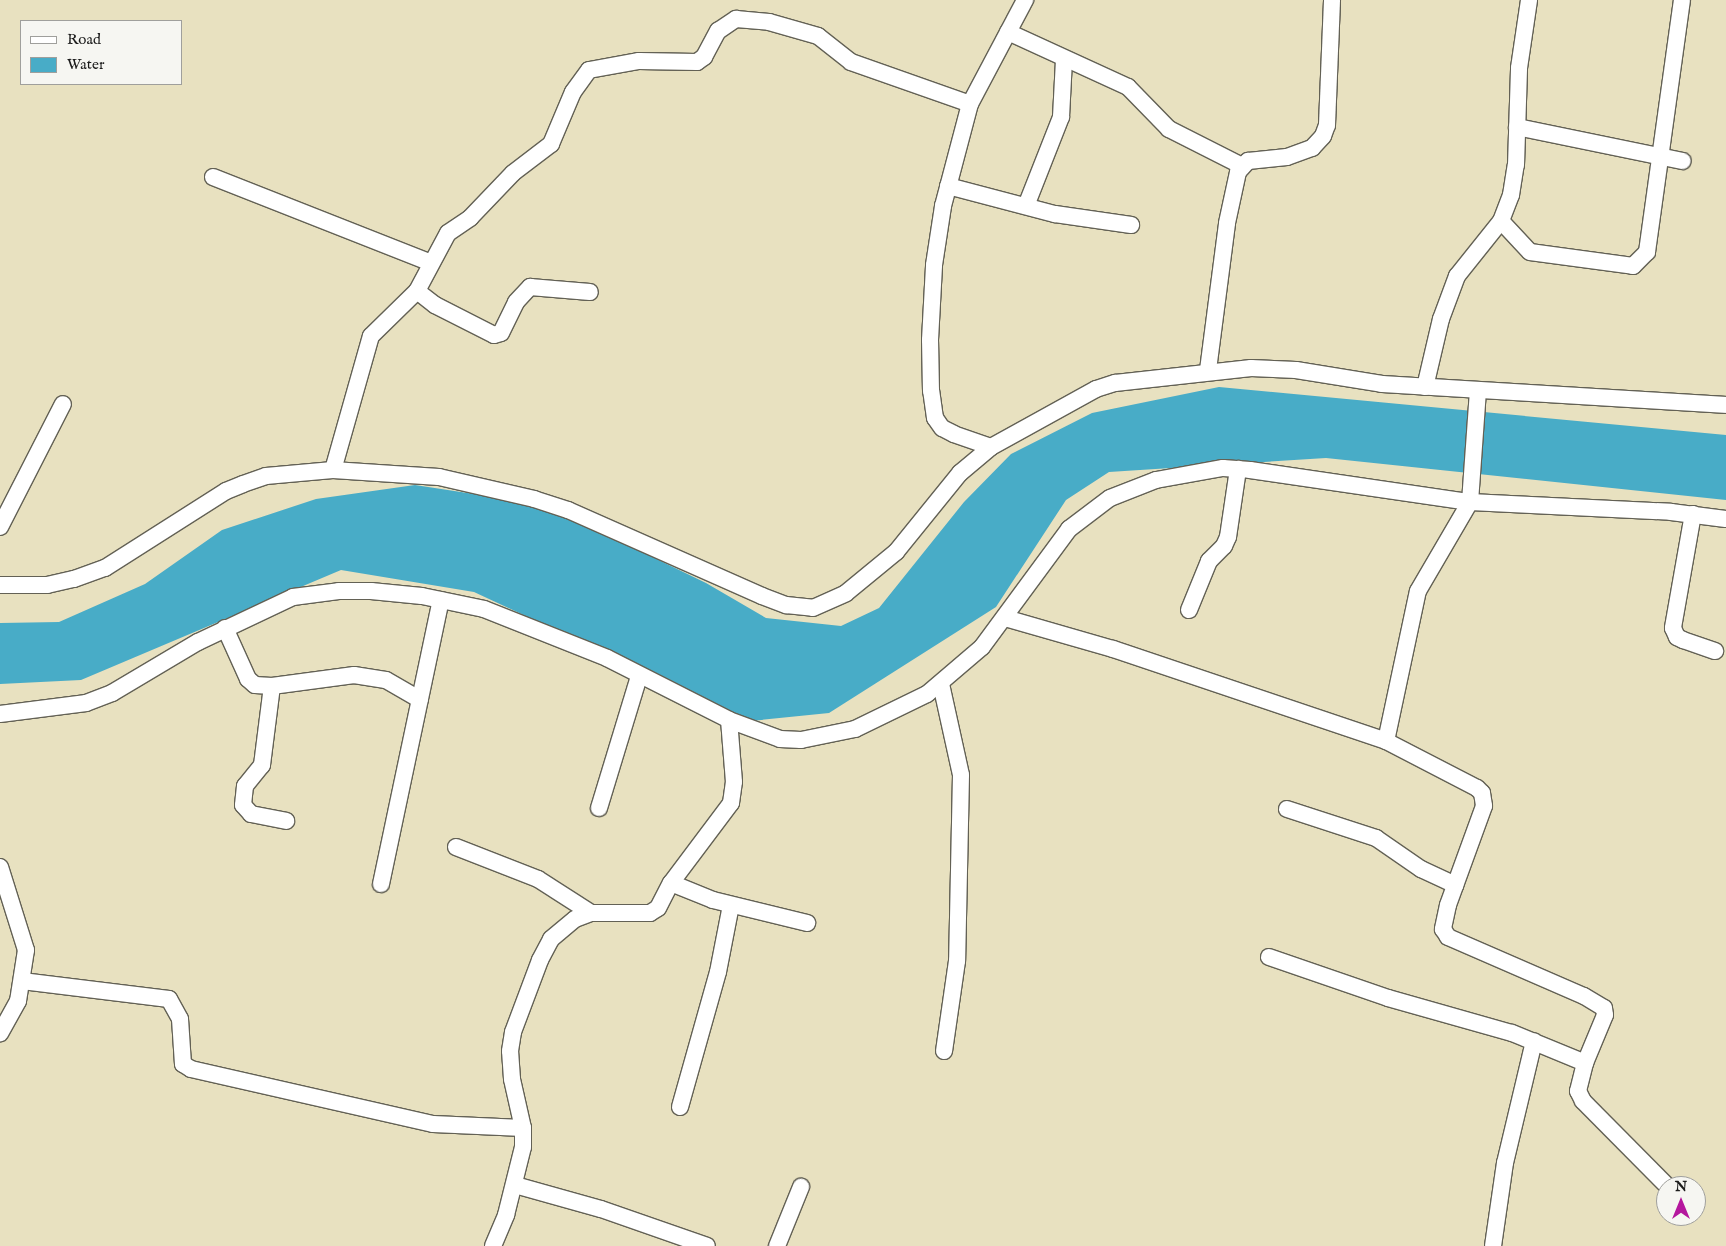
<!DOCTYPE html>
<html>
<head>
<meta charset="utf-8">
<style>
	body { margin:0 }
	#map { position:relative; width:1726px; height:1246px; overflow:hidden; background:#e8e1c0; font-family:"IM FELL English",serif }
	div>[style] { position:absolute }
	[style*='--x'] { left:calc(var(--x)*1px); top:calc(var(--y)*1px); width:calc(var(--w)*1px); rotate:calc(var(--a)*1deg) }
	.water>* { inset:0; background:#48acc7 }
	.roads { filter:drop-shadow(1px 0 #636155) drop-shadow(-1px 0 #636155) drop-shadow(0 1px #636155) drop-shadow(0 -1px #636155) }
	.street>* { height:16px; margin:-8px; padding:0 8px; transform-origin:8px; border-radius:8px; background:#fff }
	span { translate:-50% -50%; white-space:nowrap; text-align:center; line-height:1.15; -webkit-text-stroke:5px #f6f6f2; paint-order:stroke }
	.legend { position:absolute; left:20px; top:20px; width:162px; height:65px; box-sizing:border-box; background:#f6f6f2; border:1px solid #9f9f9c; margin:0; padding:6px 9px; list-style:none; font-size:15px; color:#1c1c1c }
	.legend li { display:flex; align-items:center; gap:10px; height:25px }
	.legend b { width:25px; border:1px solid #9f9f9c }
	.north { position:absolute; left:1656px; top:1176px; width:50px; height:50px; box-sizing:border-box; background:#f6f6f2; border:1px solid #9f9f9c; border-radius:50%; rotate:0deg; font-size:14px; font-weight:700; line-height:20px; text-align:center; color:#1c1c1c }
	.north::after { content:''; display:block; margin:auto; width:18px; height:22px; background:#b5179e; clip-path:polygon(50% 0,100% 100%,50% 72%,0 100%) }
</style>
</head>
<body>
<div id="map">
	<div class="water">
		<div style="clip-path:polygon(1219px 387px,1726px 435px,1726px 500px,1326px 458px,1109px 472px,1066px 500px,996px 607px,829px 713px,751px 721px,474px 592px,341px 570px,81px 680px,0 684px,0 623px,59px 622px,145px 584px,222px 530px,316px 499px,415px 485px,545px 505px,706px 583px,766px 618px,841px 626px,879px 608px,964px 502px,1011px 454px,1092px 413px)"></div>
	</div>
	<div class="roads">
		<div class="street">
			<div style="--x:1008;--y:32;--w:132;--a:24.6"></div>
			<div style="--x:1128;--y:87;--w:59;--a:45.7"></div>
			<div style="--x:1169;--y:129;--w:82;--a:26.9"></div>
			<div style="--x:1517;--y:127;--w:169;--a:11.6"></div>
			<div style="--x:213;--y:177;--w:234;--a:21.5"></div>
			<div style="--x:948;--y:186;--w:111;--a:14.7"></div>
			<div style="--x:1055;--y:214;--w:77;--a:8.2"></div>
			<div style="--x:1026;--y:206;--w:96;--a:-68.5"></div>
			<div style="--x:1061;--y:117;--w:57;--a:-87"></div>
			<div style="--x:1501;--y:221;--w:42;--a:46.9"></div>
			<div style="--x:1530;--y:252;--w:104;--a:7.7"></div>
			<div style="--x:1633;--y:266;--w:20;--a:-45"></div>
			<div style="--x:1647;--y:252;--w:254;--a:-82.1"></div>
			<div style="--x:417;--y:291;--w:23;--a:38"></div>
			<div style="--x:435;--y:305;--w:66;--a:27"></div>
			<div style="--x:494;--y:335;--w:7;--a:-16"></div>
			<div style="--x:501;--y:333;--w:34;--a:-64"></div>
			<div style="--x:516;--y:302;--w:21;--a:-47"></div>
			<div style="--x:530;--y:287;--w:60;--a:4.8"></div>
			<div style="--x:1208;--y:370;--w:148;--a:-82.6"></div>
			<div style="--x:1227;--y:223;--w:52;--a:-77.8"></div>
			<div style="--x:1238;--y:172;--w:15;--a:-48"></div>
			<div style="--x:1248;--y:161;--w:39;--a:-6"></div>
			<div style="--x:1287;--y:157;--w:27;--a:-20"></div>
			<div style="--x:1312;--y:148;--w:16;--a:-47"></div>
			<div style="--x:1323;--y:136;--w:12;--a:-70"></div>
			<div style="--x:1327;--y:125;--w:125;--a:-87.7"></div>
			<div style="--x:1425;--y:387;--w:70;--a:-76.8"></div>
			<div style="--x:1441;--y:319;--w:46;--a:-69.6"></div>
			<div style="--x:1457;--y:276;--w:70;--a:-51.3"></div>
			<div style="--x:1501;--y:221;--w:28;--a:-69"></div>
			<div style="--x:1511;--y:195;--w:30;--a:-81"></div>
			<div style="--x:1516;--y:165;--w:97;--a:-88.2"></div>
			<div style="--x:1519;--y:68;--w:69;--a:-81.6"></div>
			<div style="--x:991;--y:447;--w:39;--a:-161"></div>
			<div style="--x:954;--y:434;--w:13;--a:-153"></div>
			<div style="--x:942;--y:428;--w:12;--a:-125"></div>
			<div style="--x:935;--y:418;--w:27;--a:-98"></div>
			<div style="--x:931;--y:391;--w:51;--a:-91.1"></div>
			<div style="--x:930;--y:340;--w:75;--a:-86.9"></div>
			<div style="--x:934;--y:265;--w:60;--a:-81.3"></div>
			<div style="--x:943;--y:206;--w:106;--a:-75.2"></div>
			<div style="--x:970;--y:104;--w:118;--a:-62.1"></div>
			<div style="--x:333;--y:470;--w:139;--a:-74.2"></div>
			<div style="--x:371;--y:336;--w:64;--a:-44.4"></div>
			<div style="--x:417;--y:291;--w:66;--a:-61.9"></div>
			<div style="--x:448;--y:233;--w:27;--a:-34"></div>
			<div style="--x:470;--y:218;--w:62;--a:-46.3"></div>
			<div style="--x:513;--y:173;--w:48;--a:-37.3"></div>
			<div style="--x:551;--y:144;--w:56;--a:-67.1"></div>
			<div style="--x:573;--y:92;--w:27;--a:-54"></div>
			<div style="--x:589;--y:70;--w:51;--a:-10.2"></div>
			<div style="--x:639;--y:61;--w:58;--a:1"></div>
			<div style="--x:697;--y:62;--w:9;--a:-36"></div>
			<div style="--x:704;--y:57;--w:30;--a:-62"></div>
			<div style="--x:718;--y:31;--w:22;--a:-34"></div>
			<div style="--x:736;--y:19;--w:33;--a:5"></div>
			<div style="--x:769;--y:22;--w:51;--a:15.9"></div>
			<div style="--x:818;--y:36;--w:42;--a:38.2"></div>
			<div style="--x:851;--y:62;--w:126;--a:19.4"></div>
			<div style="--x:1693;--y:514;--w:116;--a:100"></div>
			<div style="--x:1673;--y:628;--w:10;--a:66"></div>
			<div style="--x:1677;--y:637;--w:7;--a:27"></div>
			<div style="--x:1683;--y:640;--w:34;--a:19"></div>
			<div style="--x:0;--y:527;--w:138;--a:-62.9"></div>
			<div style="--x:0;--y:585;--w:47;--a:0"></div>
			<div style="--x:47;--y:585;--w:28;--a:-13"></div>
			<div style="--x:74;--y:579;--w:33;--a:-20"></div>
			<div style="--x:105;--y:568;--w:143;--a:-32.5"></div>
			<div style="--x:226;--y:491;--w:18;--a:-22"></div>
			<div style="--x:243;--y:484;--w:24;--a:-19"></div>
			<div style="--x:266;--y:476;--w:67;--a:-5.1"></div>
			<div style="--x:333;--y:470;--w:106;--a:3.8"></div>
			<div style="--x:439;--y:477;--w:98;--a:13"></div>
			<div style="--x:534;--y:499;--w:36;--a:18"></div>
			<div style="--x:568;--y:510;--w:212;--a:23.9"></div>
			<div style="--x:762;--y:596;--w:26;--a:21"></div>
			<div style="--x:786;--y:605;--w:27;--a:6"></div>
			<div style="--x:813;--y:608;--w:36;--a:-24"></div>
			<div style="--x:846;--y:593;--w:65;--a:-39.4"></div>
			<div style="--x:896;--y:552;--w:102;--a:-51"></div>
			<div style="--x:960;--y:473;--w:40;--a:-40"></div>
			<div style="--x:991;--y:447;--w:120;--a:-28.9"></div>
			<div style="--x:1096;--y:389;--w:20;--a:-18"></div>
			<div style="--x:1115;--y:383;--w:137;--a:-6.3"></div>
			<div style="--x:1251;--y:368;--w:45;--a:2.5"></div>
			<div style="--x:1296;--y:370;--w:87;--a:9.2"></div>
			<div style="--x:1382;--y:384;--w:345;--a:3.5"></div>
			<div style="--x:1189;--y:610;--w:53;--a:-67.8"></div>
			<div style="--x:1209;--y:561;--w:21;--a:-45"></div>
			<div style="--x:1224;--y:546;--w:10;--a:-66"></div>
			<div style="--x:1228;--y:537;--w:69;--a:-81.6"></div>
			<div style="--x:1005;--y:618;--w:112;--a:16"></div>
			<div style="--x:1113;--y:649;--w:288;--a:18.6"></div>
			<div style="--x:1386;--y:741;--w:102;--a:27.3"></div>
			<div style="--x:1477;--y:788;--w:7;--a:45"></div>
			<div style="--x:1482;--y:793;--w:13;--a:81"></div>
			<div style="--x:1484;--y:806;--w:105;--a:110"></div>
			<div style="--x:1448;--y:905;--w:25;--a:102"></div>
			<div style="--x:1443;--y:929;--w:9;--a:58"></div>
			<div style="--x:1448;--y:937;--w:148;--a:23.5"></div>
			<div style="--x:1584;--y:996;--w:23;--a:31"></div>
			<div style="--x:1604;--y:1008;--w:7;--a:82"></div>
			<div style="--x:1605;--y:1015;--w:52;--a:112.6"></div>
			<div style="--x:1585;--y:1063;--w:29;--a:104"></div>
			<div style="--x:1578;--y:1091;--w:11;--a:63"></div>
			<div style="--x:1583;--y:1101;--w:120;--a:45.3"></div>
			<div style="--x:225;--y:628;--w:56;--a:65.7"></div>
			<div style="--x:248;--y:679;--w:9;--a:41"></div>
			<div style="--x:255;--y:685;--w:17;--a:3"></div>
			<div style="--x:272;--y:686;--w:83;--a:-7.6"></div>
			<div style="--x:354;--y:675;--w:32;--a:9"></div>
			<div style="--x:386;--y:680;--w:39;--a:30"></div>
			<div style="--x:941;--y:684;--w:93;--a:77.6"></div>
			<div style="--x:961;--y:775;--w:186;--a:91.2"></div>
			<div style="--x:957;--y:961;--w:91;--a:98.2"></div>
			<div style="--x:272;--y:686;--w:80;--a:97.2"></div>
			<div style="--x:262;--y:765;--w:27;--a:129"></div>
			<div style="--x:245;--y:786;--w:19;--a:96"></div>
			<div style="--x:243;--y:805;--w:12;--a:48"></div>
			<div style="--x:251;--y:814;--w:36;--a:11"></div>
			<div style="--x:0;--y:714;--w:87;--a:-7.3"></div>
			<div style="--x:86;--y:703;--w:28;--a:-21"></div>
			<div style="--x:112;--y:693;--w:100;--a:-30.7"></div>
			<div style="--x:198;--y:642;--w:105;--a:-25.3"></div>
			<div style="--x:293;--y:597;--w:46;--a:-7.4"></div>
			<div style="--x:339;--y:591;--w:32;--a:0"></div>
			<div style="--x:371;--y:591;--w:51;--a:5.6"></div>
			<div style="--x:422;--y:596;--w:63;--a:11.8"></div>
			<div style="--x:484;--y:609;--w:132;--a:21.7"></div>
			<div style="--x:607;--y:658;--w:137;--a:26.9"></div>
			<div style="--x:729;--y:720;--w:54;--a:20.4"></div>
			<div style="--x:780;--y:739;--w:21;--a:3"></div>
			<div style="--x:801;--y:740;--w:55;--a:-11.5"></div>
			<div style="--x:855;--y:729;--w:80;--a:-25.9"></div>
			<div style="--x:927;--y:694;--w:72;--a:-40.5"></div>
			<div style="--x:982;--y:647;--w:147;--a:-53.6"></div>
			<div style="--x:1069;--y:529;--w:51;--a:-37.1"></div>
			<div style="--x:1110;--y:498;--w:49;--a:-21.4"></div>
			<div style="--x:1156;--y:480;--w:68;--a:-10.2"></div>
			<div style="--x:1223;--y:468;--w:27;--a:4"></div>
			<div style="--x:1250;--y:470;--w:222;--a:8.3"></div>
			<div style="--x:1470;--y:502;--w:201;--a:2.8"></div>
			<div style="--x:1671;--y:512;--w:55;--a:7.3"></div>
			<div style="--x:1386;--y:741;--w:153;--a:-78"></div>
			<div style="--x:1418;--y:591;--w:103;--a:-59.7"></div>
			<div style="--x:1470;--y:502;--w:111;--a:-85.9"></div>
			<div style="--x:599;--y:808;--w:138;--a:-73.1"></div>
			<div style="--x:1287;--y:809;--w:94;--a:18"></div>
			<div style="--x:1376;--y:838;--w:55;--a:34.6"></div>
			<div style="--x:1421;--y:869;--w:38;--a:25"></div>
			<div style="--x:456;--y:847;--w:88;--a:21.3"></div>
			<div style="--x:538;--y:879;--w:63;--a:32.7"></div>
			<div style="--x:0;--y:867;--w:87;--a:72.6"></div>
			<div style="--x:26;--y:950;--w:52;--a:98.9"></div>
			<div style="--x:18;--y:1001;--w:37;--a:119"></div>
			<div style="--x:671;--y:883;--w:45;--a:22"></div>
			<div style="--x:713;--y:900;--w:97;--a:13.7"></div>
			<div style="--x:381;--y:884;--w:290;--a:-78.1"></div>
			<div style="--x:1269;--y:957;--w:126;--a:19"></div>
			<div style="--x:1388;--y:998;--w:129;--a:15.8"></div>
			<div style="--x:1512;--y:1033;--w:79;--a:22.3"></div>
			<div style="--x:22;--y:981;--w:148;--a:7"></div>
			<div style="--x:169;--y:999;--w:23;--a:61"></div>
			<div style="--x:180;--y:1019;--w:45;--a:86.2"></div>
			<div style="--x:183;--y:1064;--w:9;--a:32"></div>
			<div style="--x:191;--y:1069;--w:248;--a:12.8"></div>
			<div style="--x:433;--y:1124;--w:90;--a:2.5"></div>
			<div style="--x:680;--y:1107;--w:140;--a:-74.3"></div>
			<div style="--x:718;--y:972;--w:68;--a:-79"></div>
			<div style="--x:515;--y:1185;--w:89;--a:15.6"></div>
			<div style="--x:601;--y:1209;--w:112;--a:19.2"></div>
			<div style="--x:493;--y:1246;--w:34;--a:-67"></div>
			<div style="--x:506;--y:1215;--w:70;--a:-76"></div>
			<div style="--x:523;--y:1147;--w:19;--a:-90"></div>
			<div style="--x:523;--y:1128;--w:50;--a:-102.7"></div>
			<div style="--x:512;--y:1079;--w:28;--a:-94"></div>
			<div style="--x:510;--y:1051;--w:19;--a:-81"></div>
			<div style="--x:513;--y:1032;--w:77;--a:-69.4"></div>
			<div style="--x:540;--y:960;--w:24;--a:-62"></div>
			<div style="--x:551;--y:939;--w:31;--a:-40"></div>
			<div style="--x:575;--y:919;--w:17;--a:-21"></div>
			<div style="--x:591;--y:913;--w:59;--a:0"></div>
			<div style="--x:650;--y:913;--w:9;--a:-32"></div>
			<div style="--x:658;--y:908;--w:28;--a:-63"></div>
			<div style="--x:671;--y:883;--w:100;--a:-53.1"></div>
			<div style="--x:731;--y:803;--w:21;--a:-82"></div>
			<div style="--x:734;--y:782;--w:62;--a:-94.6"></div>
			<div style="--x:777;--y:1246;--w:64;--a:-67.9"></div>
			<div style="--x:1493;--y:1246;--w:84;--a:-81.8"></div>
			<div style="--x:1505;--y:1163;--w:125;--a:-76.6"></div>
		</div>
	</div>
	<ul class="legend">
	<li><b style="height:6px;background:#fff"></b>Road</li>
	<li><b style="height:14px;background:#48acc7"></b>Water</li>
	</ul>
	<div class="north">N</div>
</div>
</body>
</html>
